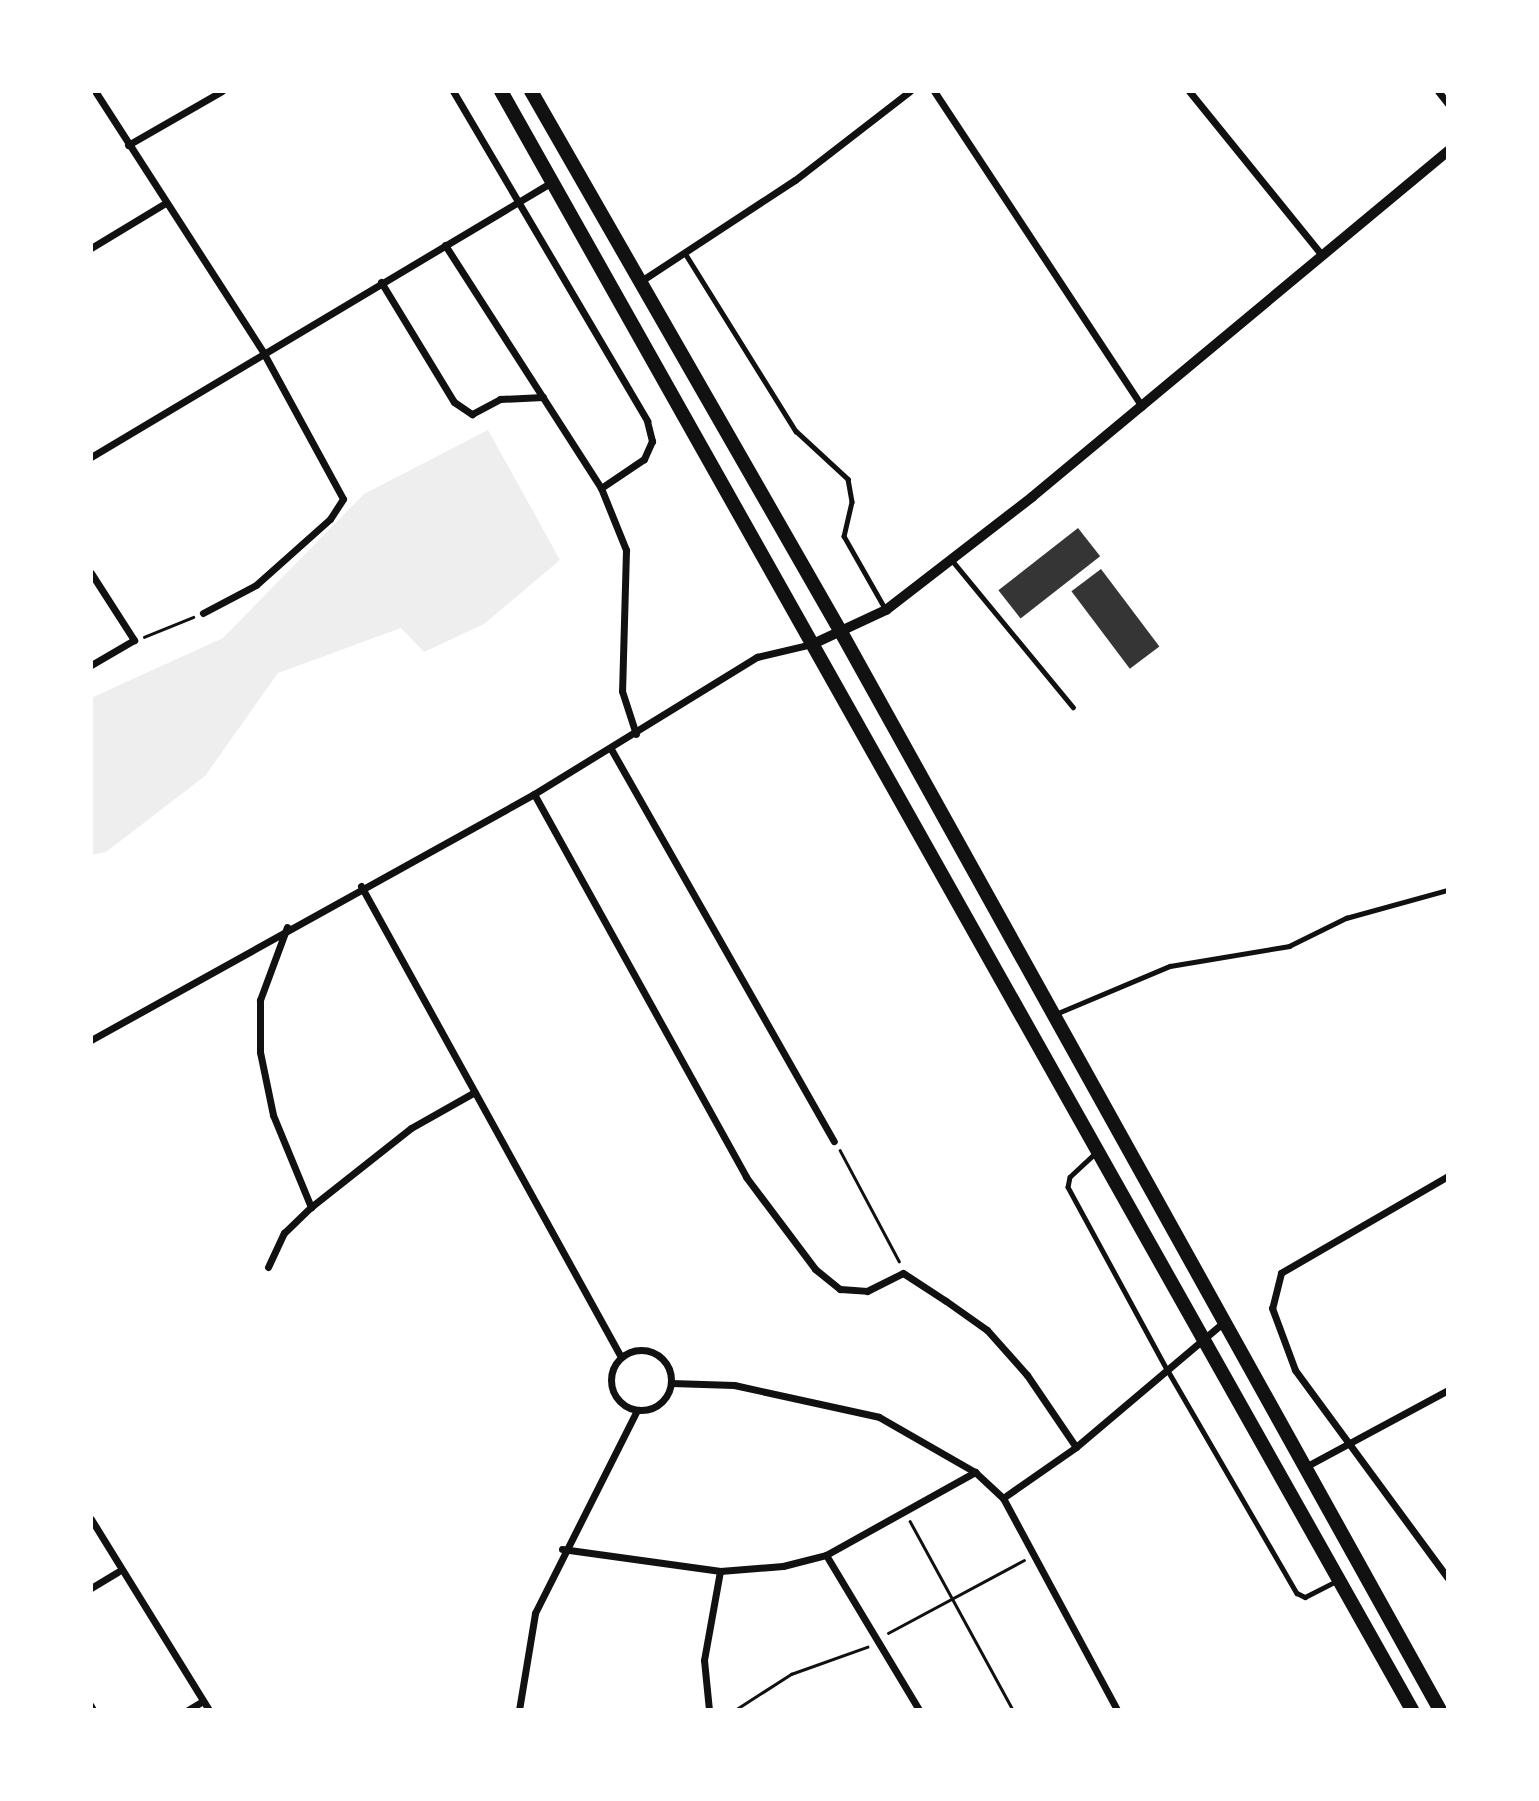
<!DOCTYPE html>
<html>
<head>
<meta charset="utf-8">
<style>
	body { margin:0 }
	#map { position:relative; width:1539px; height:1801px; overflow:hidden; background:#fff; font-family:"Noto Serif",serif }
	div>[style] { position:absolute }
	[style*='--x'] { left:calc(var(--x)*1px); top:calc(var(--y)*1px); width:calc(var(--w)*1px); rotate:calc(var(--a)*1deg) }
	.green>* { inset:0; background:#eee }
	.building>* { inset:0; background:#353535; transform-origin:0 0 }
	.path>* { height:2.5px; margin:-1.25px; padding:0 1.25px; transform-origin:1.25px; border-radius:1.25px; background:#111 }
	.service>* { height:4.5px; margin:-2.25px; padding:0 2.25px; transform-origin:2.25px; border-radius:2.25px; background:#111 }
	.minor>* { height:7px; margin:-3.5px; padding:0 3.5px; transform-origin:3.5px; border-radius:3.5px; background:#111 }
	.minor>.ring { margin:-3.5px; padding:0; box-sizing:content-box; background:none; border:7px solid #111; border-radius:50% }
	.tertiary>* { height:10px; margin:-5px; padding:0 5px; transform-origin:5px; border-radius:5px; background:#111 }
	.trunk>* { height:14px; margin:-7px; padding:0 7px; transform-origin:7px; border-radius:7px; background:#111 }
	span { translate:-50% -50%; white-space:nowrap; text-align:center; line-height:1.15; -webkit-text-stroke:7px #fff; paint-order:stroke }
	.frame { position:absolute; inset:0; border:93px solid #fff; pointer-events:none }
</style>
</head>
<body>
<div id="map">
	<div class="green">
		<div style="clip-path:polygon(488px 430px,560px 560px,484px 624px,424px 652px,401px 628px,278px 673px,205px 776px,106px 852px,91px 855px,91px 698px,223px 638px,364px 494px)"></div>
	</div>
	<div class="building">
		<div style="left:1078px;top:528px;width:36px;height:101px;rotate:52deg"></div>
		<div style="left:1101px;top:569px;width:97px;height:37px;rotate:53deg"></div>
	</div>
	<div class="path">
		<div style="--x:144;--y:637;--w:53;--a:-22.2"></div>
		<div style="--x:840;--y:1150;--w:126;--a:62"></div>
		<div style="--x:910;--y:1521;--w:215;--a:61.4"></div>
		<div style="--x:888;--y:1633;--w:154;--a:-28.2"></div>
		<div style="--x:735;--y:1710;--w:67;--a:-32.7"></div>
		<div style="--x:791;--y:1674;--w:81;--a:-19.6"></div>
	</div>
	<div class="service">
		<div style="--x:685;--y:253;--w:210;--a:58.1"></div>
		<div style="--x:796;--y:431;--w:71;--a:42.7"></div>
		<div style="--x:848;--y:479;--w:23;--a:80"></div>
		<div style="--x:852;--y:502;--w:35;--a:103"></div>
		<div style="--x:844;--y:536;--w:85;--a:60.4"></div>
		<div style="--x:951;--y:559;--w:192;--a:50.5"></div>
		<div style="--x:1058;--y:1013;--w:121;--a:-22.8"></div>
		<div style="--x:1170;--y:966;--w:121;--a:-9.5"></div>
		<div style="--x:1289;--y:946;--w:64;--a:-26.2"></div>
		<div style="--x:1346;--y:918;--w:106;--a:-15.4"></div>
		<div style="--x:1096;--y:1153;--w:35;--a:137"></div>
		<div style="--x:1070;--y:1177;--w:10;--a:101"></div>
		<div style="--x:1068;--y:1187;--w:207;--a:61.5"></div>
		<div style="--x:1167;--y:1369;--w:259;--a:59.9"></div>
		<div style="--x:1297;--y:1593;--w:9;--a:27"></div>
		<div style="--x:1305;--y:1597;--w:35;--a:-27"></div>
	</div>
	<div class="minor">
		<div style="--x:95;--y:91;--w:310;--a:57.2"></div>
		<div style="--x:263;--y:352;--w:167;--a:61.4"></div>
		<div style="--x:343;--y:499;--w:24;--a:123"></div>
		<div style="--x:330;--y:519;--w:99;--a:138.3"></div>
		<div style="--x:256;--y:585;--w:60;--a:152.2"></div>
		<div style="--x:453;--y:91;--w:383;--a:59.5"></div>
		<div style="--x:647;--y:421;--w:21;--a:76"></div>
		<div style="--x:652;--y:441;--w:20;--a:114"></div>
		<div style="--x:644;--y:459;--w:52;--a:146"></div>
		<div style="--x:934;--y:91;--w:378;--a:56.6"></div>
		<div style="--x:1189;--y:91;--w:211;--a:51"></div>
		<div style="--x:1438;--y:91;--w:16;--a:52"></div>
		<div style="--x:128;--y:145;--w:108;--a:-29.9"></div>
		<div style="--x:445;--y:245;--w:289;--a:57.3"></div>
		<div style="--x:601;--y:488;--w:67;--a:68"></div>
		<div style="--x:626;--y:550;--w:141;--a:91.6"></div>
		<div style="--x:622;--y:691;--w:45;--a:72"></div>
		<div style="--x:91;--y:248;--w:85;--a:-31.1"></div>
		<div style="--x:641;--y:281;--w:184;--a:-33.3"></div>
		<div style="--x:795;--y:180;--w:145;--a:-37.7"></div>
		<div style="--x:381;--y:282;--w:140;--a:58.7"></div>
		<div style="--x:454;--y:402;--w:22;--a:34"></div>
		<div style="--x:472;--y:414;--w:32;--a:-28"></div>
		<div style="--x:500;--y:399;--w:43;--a:-2.7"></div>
		<div style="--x:91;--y:457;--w:537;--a:-30.82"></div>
		<div style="--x:91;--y:573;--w:80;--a:57.3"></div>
		<div style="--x:134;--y:640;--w:50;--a:149.8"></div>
		<div style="--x:611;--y:749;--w:451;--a:60.4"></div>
		<div style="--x:534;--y:794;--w:438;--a:61"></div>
		<div style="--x:746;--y:1177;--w:115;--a:53.1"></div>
		<div style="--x:815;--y:1269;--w:32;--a:39"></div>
		<div style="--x:840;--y:1289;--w:27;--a:4"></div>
		<div style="--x:867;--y:1291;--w:40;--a:-26.6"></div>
		<div style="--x:903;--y:1273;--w:51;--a:33.1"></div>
		<div style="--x:946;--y:1301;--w:50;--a:35.3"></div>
		<div style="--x:987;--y:1330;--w:60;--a:48.4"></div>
		<div style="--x:1027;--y:1375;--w:87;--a:55.8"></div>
		<div style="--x:361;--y:886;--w:538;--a:61.1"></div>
		<div style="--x:287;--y:927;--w:78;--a:110.3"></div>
		<div style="--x:260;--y:1000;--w:52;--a:90"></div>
		<div style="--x:260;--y:1052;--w:64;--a:78.3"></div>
		<div style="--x:273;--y:1115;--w:100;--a:67.6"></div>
		<div style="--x:91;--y:1040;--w:507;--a:-29.04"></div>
		<div style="--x:534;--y:794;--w:262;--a:-31.6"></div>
		<div style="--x:757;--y:657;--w:57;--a:-13.3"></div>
		<div style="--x:1448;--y:1176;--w:193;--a:149.9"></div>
		<div style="--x:1281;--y:1273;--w:36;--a:104"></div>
		<div style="--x:1272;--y:1308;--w:66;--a:69.6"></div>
		<div style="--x:1295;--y:1370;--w:258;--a:53.7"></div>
		<div style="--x:268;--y:1267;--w:38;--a:-65"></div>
		<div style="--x:284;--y:1233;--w:37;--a:-44"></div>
		<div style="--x:311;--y:1207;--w:127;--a:-38.3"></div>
		<div style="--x:411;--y:1128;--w:73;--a:-29.4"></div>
		<div class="ring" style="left:611px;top:1350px;width:53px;height:53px"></div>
		<div style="--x:671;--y:1383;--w:63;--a:1.8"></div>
		<div style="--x:734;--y:1385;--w:148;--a:12.4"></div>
		<div style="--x:879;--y:1417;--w:111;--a:29.8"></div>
		<div style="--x:975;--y:1472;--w:38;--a:43"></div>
		<div style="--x:1003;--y:1498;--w:241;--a:61.7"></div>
		<div style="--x:1307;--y:1466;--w:160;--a:-28.3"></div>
		<div style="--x:1003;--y:1498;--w:89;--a:-34.9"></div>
		<div style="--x:1076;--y:1447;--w:194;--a:-40.2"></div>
		<div style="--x:91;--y:1519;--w:225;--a:58.3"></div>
		<div style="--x:562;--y:1549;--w:160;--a:7.9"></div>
		<div style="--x:720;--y:1571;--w:63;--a:-4.5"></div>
		<div style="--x:783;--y:1566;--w:44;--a:-14.3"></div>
		<div style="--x:826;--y:1555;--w:171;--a:-29.1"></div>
		<div style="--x:826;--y:1555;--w:181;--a:59"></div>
		<div style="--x:91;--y:1588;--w:31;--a:-31"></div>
		<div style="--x:91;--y:1706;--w:4;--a:63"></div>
		<div style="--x:188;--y:1710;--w:17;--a:-31"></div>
		<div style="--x:519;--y:1710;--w:98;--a:-80.6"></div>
		<div style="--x:535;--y:1613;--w:227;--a:-63.3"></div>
		<div style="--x:709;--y:1710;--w:50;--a:-95.7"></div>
		<div style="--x:704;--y:1660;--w:90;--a:-79.8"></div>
	</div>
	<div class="tertiary">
		<div style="--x:813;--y:644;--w:81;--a:-25"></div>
		<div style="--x:886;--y:610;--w:185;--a:-37.7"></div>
		<div style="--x:1032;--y:497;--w:541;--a:-39.75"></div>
	</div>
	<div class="trunk">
		<div style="--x:501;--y:91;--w:1858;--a:60.63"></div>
		<div style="--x:531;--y:91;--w:624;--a:60.19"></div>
		<div style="--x:841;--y:632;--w:1233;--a:60.94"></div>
	</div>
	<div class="frame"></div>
</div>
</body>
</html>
